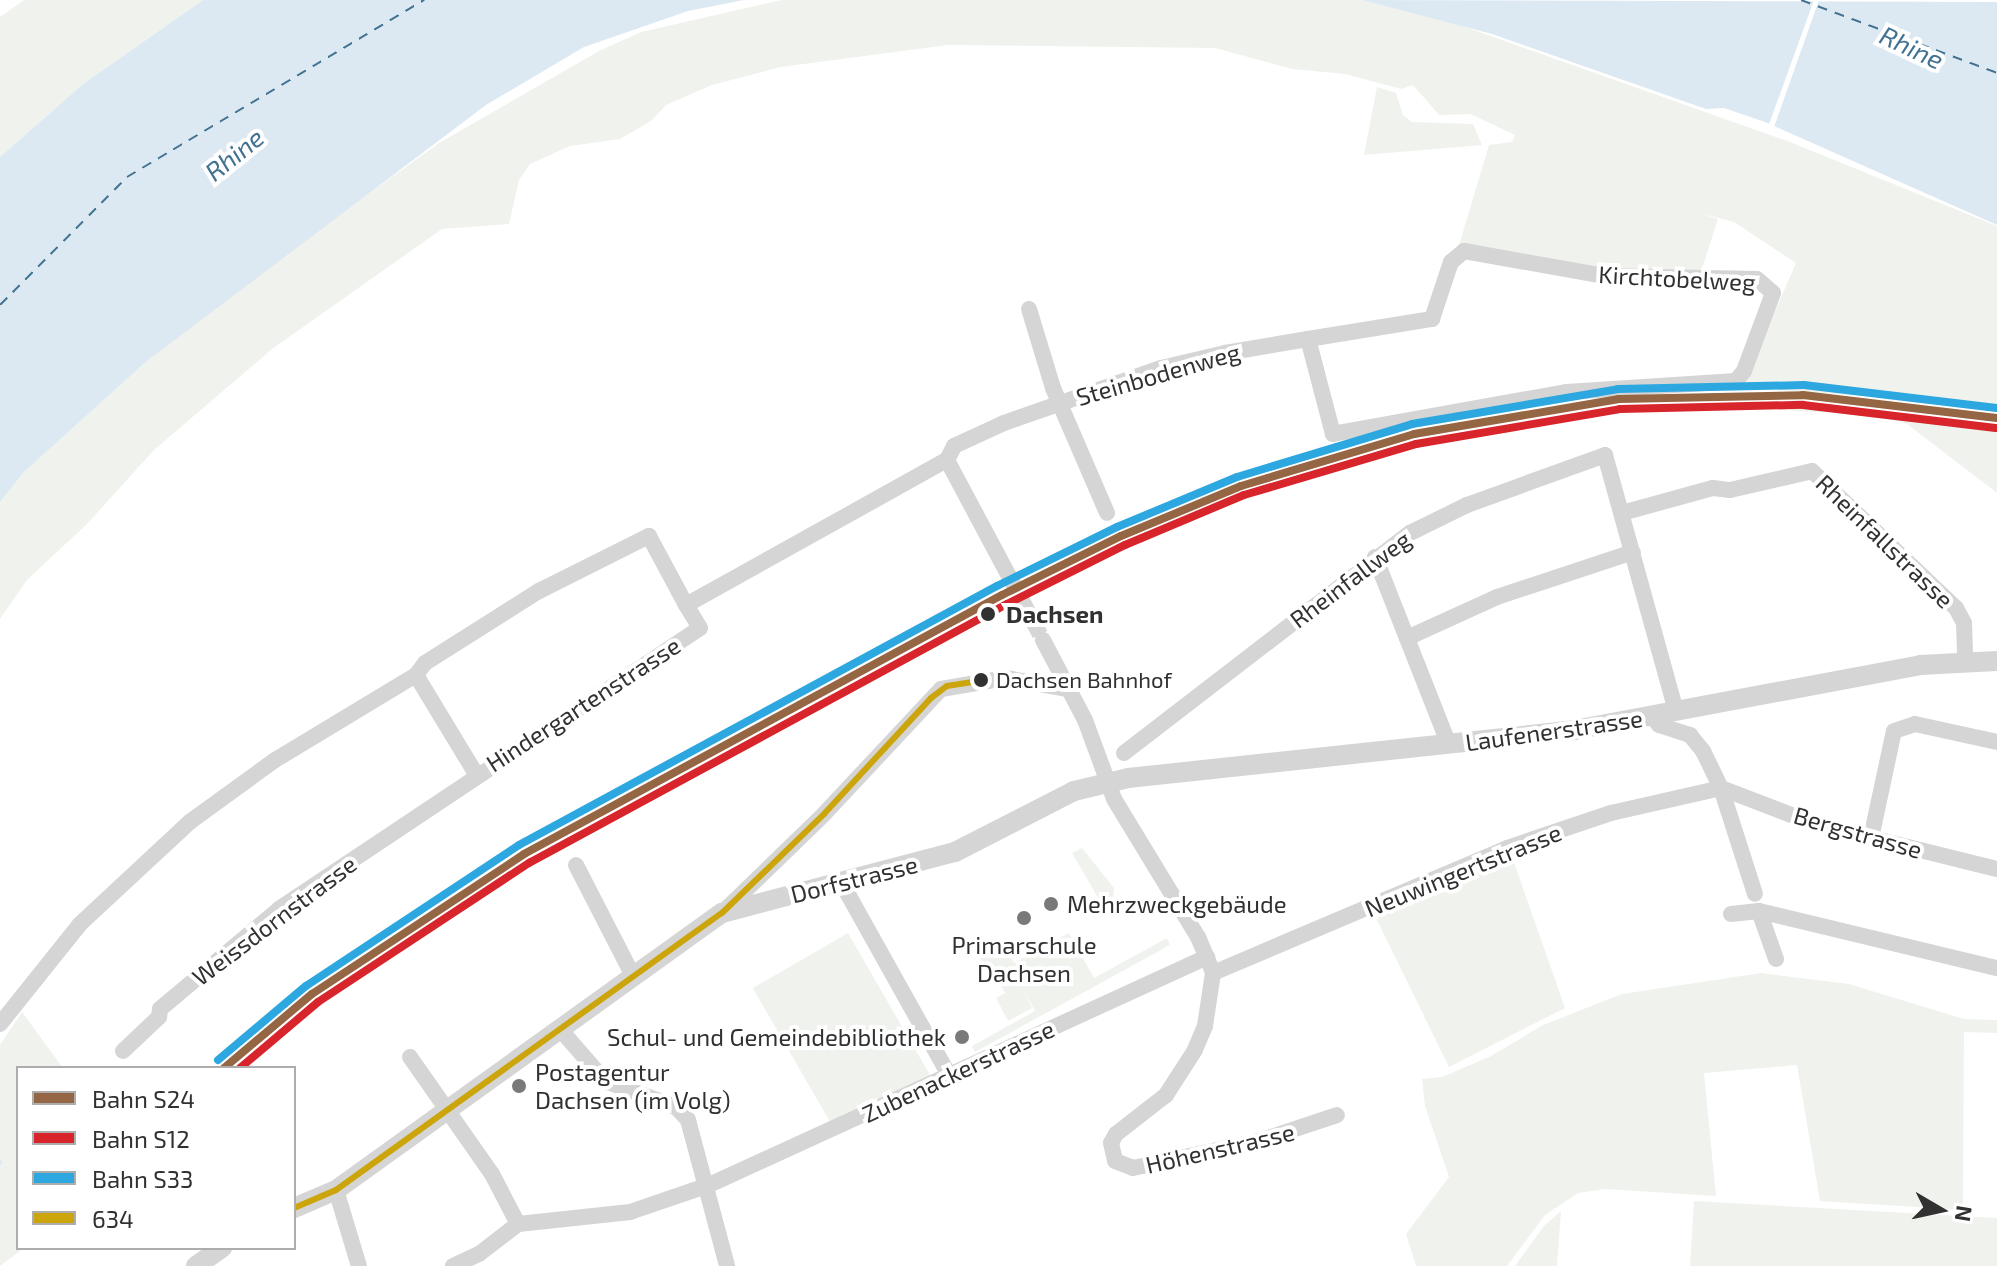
<!DOCTYPE html>
<html>
<head>
<meta charset="utf-8">
<style>
	body { margin:0 }
	#map { position:relative; width:1997px; height:1266px; overflow:hidden; background:#fff; font-family:"Exo 2",sans-serif }
	div>[style] { position:absolute }
	[style*='--x'] { left:calc(var(--x)*1px); top:calc(var(--y)*1px); width:calc(var(--w)*1px); rotate:calc(var(--a)*1deg) }
	.green>* { inset:0; background:#f0f3ed; transform-origin:0 0 }
	.water>* { inset:0; background:#dde9f2 }
	.pier>* { inset:0; background:#fff }
	.stream>* { height:4px; margin:-2px; padding:0 2px; transform-origin:2px; border-radius:2px; background:#dde9f2 }
	.ferry>* { height:2px; margin-top:-1px; transform-origin:0; background:repeating-linear-gradient(90deg,#427291 0 10px,transparent 0 18px) }
	.minor-tunnel>* { height:16px; margin-top:-8px; transform-origin:0; background:repeating-linear-gradient(90deg,#d6d6d6 0 16px,transparent 0 24px) }
	.minor>* { height:16px; margin:-8px; padding:0 8px; transform-origin:8px; border-radius:8px; background:#d5d5d5 }
	.tertiary>* { height:20px; margin:-10px; padding:0 10px; transform-origin:10px; border-radius:10px; background:#d5d5d5 }
	.bus-1>* { height:6px; margin:-3px; padding:0 3px; transform-origin:3px; border-radius:3px; background:#cca50c }
	.rail-1>* { height:8px; margin:-4px; padding:0 4px; transform-origin:4px; border-radius:4px; background:#946644 }
	.rail-2>* { height:8px; margin:-4px; padding:0 4px; transform-origin:4px; border-radius:4px; background:#d8242b }
	.rail-3>* { height:8px; margin:-4px; padding:0 4px; transform-origin:4px; border-radius:4px; background:#2da7df }
	.dots>* { width:22px; height:22px; translate:-50% -50%; box-sizing:border-box; border:4px solid #fff; border-radius:50% }
	span { translate:-50% -50%; white-space:nowrap; text-align:center; line-height:1.15; -webkit-text-stroke:8px #fff; paint-order:stroke }
	.bus-label { font-size:22px; color:#313131 }
	.left { translate:0 -50%; text-align:left }
	.street-label { font-size:24px; color:#313131 }
	.stop-label { font-size:24px; color:#313131; font-weight:700 }
	.poi-label { font-size:24px; color:#313131 }
	.right { translate:-100% -50%; text-align:right }
	.water-label { font-size:26px; color:#427291; font-style:italic }
	.legend { position:absolute; left:16px; top:1066px; width:280px; height:184px; box-sizing:border-box; background:#fff; border:2px solid #adadad; margin:0; padding:10px 14px; list-style:none; font-size:24px; color:#313131 }
	.legend li { display:flex; align-items:center; gap:16px; height:40px }
	.legend b { width:40px; border:2px solid #adadad }
	.north { position:absolute; left:1901px; top:1170px; width:80px; height:80px; -webkit-text-stroke:6px #fff; paint-order:stroke; rotate:99deg; font-size:22px; font-weight:700; line-height:32px; text-align:center; color:#313131 }
	.north::after { content:''; display:block; margin:auto; width:28px; height:36px; background:#313131; clip-path:polygon(50% 0,100% 100%,50% 72%,0 100%) }
</style>
</head>
<body>
<div id="map">
	<div class="green">
		<div style="clip-path:polygon(24px 0,203px 0,83px 84px,0 157px,0 17px)"></div>
		<div style="clip-path:polygon(782px 0,1362px 0,1454px 23px,1790px 142px,1997px 226px,1997px 412px,1905px 399px,1742px 387px,1796px 263px,1734px 222px,1699px 213px,1718px 219px,1700px 275px,1605px 273px,1459px 245px,1489px 145px,1512px 142px,1515px 135px,1470px 114px,1439px 115px,1413px 85px,1401px 89px,1345px 74px,1292px 69px,1215px 48px,948px 45px,781px 67px,712px 85px,666px 105px,651px 121px,620px 139px,570px 146px,530px 164px,519px 180px,509px 224px,442px 229px,272px 349px,154px 450px,87px 524px,27px 580px,0 619px,0 502px,24px 472px,147px 361px,242px 285px,439px 143px,599px 51px,641px 32px)"></div>
		<div style="clip-path:polygon(1377px 87px,1396px 93px,1403px 115px,1412px 122px,1473px 124px,1482px 145px,1364px 155px)"></div>
		<div style="clip-path:polygon(1793px 400px,1997px 425px,1997px 493px,1907px 424px,1875px 414px,1791px 411px)"></div>
		<div style="clip-path:polygon(1082px 848px,1114px 888px,1113px 902px,1103px 906px,1072px 853px)"></div>
		<div style="clip-path:polygon(1510px 851px,1565px 1008px,1449px 1067px,1372px 910px)"></div>
		<div style="left:848px;top:933px;width:168px;height:110px;rotate:60deg"></div>
		<div style="clip-path:polygon(1069px 933px,1094px 978px,1167px 938px,1170px 945px,975px 1052px,972px 1046px,1035px 1011px,1022px 988px,1032px 1008px,1008px 1021px,996px 998px,1005px 993px,989px 962px,983px 964px,979px 957px,1004px 944px,1014px 963px)"></div>
		<div style="clip-path:polygon(1761px 973px,1849px 984px,1964px 1019px,1997px 1020px,1997px 1033px,1964px 1032px,1963px 1210px,1820px 1201px,1797px 1065px,1704px 1073px,1716px 1196px,1605px 1189px,1578px 1193px,1545px 1215px,1507px 1266px,1416px 1266px,1406px 1234px,1449px 1177px,1425px 1106px,1422px 1079px,1442px 1077px,1491px 1056px,1543px 1025px,1622px 994px)"></div>
		<div style="clip-path:polygon(22px 1012px,63px 1068px,18px 1068px,18px 1248px,24px 1248px,0 1266px,0 1045px)"></div>
		<div style="clip-path:polygon(1694px 1201px,1997px 1218px,1997px 1266px,1690px 1266px)"></div>
		<div style="clip-path:polygon(1561px 1211px,1557px 1266px,1515px 1266px,1544px 1226px)"></div>
	</div>
	<div class="water">
		<div style="clip-path:polygon(203px 0,744px 0,688px 11px,584px 47px,486px 105px,147px 361px,24px 472px,0 502px,0 157px,83px 84px)"></div>
		<div style="clip-path:polygon(1362px 0,1997px 2px,1997px 225px,1765px 122px,1724px 108px,1706px 109px,1492px 34px)"></div>
	</div>
	<div class="pier">
		<div style="clip-path:polygon(1814px 0,1819px 0,1773px 130px,1768px 127px)"></div>
	</div>
	<div class="stream">
		<div style="--x:0;--y:1162;--w:1;--a:90"></div>
	</div>
	<div class="ferry">
		<div style="--x:1801;--y:0;--w:209;--a:20.4"></div>
		<div style="--x:0;--y:305;--w:180;--a:-45.2"></div>
		<div style="--x:127;--y:177;--w:346;--a:-30.8"></div>
	</div>
	<div class="minor-tunnel">
		<div style="--x:1010;--y:578;--w:70;--a:62"></div>
	</div>
	<div class="minor">
		<div style="--x:1029;--y:309;--w:83;--a:73.1"></div>
		<div style="--x:1053;--y:388;--w:136;--a:66.6"></div>
		<div style="--x:947;--y:460;--w:16;--a:-63"></div>
		<div style="--x:954;--y:446;--w:55;--a:-24.7"></div>
		<div style="--x:1004;--y:423;--w:166;--a:-19.3"></div>
		<div style="--x:1161;--y:368;--w:66;--a:-13.2"></div>
		<div style="--x:1225;--y:353;--w:84;--a:-9.6"></div>
		<div style="--x:1308;--y:339;--w:126;--a:-9.2"></div>
		<div style="--x:1432;--y:319;--w:60;--a:-71.6"></div>
		<div style="--x:1451;--y:262;--w:17;--a:-40"></div>
		<div style="--x:1464;--y:251;--w:142;--a:10.1"></div>
		<div style="--x:1604;--y:276;--w:153;--a:1.1"></div>
		<div style="--x:1757;--y:279;--w:21;--a:41"></div>
		<div style="--x:1773;--y:293;--w:83;--a:110.4"></div>
		<div style="--x:1744;--y:371;--w:13;--a:129"></div>
		<div style="--x:1736;--y:381;--w:170;--a:176.3"></div>
		<div style="--x:1566;--y:392;--w:237;--a:169.8"></div>
		<div style="--x:1333;--y:434;--w:98;--a:-104.7"></div>
		<div style="--x:947;--y:460;--w:134;--a:61.9"></div>
		<div style="--x:1622;--y:513;--w:94;--a:-15.4"></div>
		<div style="--x:1713;--y:488;--w:17;--a:7"></div>
		<div style="--x:1730;--y:490;--w:84;--a:-13"></div>
		<div style="--x:1812;--y:471;--w:199;--a:43.6"></div>
		<div style="--x:1956;--y:608;--w:17;--a:62"></div>
		<div style="--x:1964;--y:623;--w:38;--a:88"></div>
		<div style="--x:1375;--y:557;--w:202;--a:68.5"></div>
		<div style="--x:1407;--y:638;--w:99;--a:-24.5"></div>
		<div style="--x:1497;--y:597;--w:143;--a:-18.3"></div>
		<div style="--x:1043;--y:640;--w:90;--a:62.3"></div>
		<div style="--x:1085;--y:720;--w:84;--a:69.8"></div>
		<div style="--x:1114;--y:799;--w:162;--a:58.7"></div>
		<div style="--x:1198;--y:937;--w:39;--a:67"></div>
		<div style="--x:1213;--y:973;--w:54;--a:98.6"></div>
		<div style="--x:1205;--y:1026;--w:26;--a:113"></div>
		<div style="--x:1195;--y:1050;--w:54;--a:122.8"></div>
		<div style="--x:1166;--y:1095;--w:63;--a:142"></div>
		<div style="--x:1116;--y:1134;--w:10;--a:119"></div>
		<div style="--x:1111;--y:1143;--w:18;--a:77"></div>
		<div style="--x:1115;--y:1161;--w:19;--a:21"></div>
		<div style="--x:1133;--y:1168;--w:129;--a:-12.1"></div>
		<div style="--x:1259;--y:1141;--w:82;--a:-18.4"></div>
		<div style="--x:416;--y:675;--w:116;--a:58.8"></div>
		<div style="--x:1652;--y:716;--w:11;--a:52"></div>
		<div style="--x:1659;--y:725;--w:33;--a:18"></div>
		<div style="--x:1690;--y:735;--w:21;--a:51"></div>
		<div style="--x:1703;--y:751;--w:41;--a:64.1"></div>
		<div style="--x:1721;--y:788;--w:111;--a:72.2"></div>
		<div style="--x:1124;--y:753;--w:361;--a:-37.6"></div>
		<div style="--x:1410;--y:533;--w:64;--a:-26.2"></div>
		<div style="--x:1467;--y:505;--w:147;--a:-19.9"></div>
		<div style="--x:1605;--y:455;--w:266;--a:74.5"></div>
		<div style="--x:1871;--y:838;--w:109;--a:-77.9"></div>
		<div style="--x:1894;--y:731;--w:22;--a:-18"></div>
		<div style="--x:1915;--y:724;--w:84;--a:12.4"></div>
		<div style="--x:576;--y:865;--w:125;--a:62.8"></div>
		<div style="--x:840;--y:880;--w:223;--a:60.8"></div>
		<div style="--x:1759;--y:911;--w:51;--a:70.5"></div>
		<div style="--x:722;--y:913;--w:142;--a:-44.1"></div>
		<div style="--x:824;--y:814;--w:171;--a:-46.9"></div>
		<div style="--x:941;--y:689;--w:66;--a:-9.6"></div>
		<div style="--x:1006;--y:678;--w:63;--a:10.1"></div>
		<div style="--x:1731;--y:914;--w:28;--a:-6"></div>
		<div style="--x:1759;--y:911;--w:245;--a:13.5"></div>
		<div style="--x:1213;--y:973;--w:319;--a:-23"></div>
		<div style="--x:1507;--y:848;--w:110;--a:-18.6"></div>
		<div style="--x:1611;--y:813;--w:113;--a:-12.8"></div>
		<div style="--x:1721;--y:788;--w:101;--a:21"></div>
		<div style="--x:1815;--y:824;--w:187;--a:13.9"></div>
		<div style="--x:0;--y:1024;--w:128;--a:-51.3"></div>
		<div style="--x:80;--y:924;--w:151;--a:-42.9"></div>
		<div style="--x:191;--y:821;--w:104;--a:-36"></div>
		<div style="--x:275;--y:760;--w:165;--a:-31.1"></div>
		<div style="--x:416;--y:675;--w:15;--a:-53"></div>
		<div style="--x:425;--y:663;--w:135;--a:-32.3"></div>
		<div style="--x:539;--y:591;--w:123;--a:-26.6"></div>
		<div style="--x:649;--y:536;--w:78;--a:61.8"></div>
		<div style="--x:559;--y:1028;--w:70;--a:49"></div>
		<div style="--x:605;--y:1081;--w:76;--a:20.1"></div>
		<div style="--x:676;--y:1107;--w:18;--a:47"></div>
		<div style="--x:688;--y:1120;--w:151;--a:75"></div>
		<div style="--x:123;--y:1051;--w:50;--a:-43.4"></div>
		<div style="--x:159;--y:1017;--w:8;--a:-83"></div>
		<div style="--x:160;--y:1009;--w:155;--a:-40"></div>
		<div style="--x:279;--y:909;--w:506;--a:-33.72"></div>
		<div style="--x:700;--y:628;--w:27;--a:-121"></div>
		<div style="--x:686;--y:605;--w:299;--a:-29.1"></div>
		<div style="--x:410;--y:1057;--w:143;--a:55"></div>
		<div style="--x:492;--y:1174;--w:56;--a:62.5"></div>
		<div style="--x:336;--y:1190;--w:79;--a:73.2"></div>
		<div style="--x:453;--y:1266;--w:29;--a:-25"></div>
		<div style="--x:479;--y:1254;--w:49;--a:-37.6"></div>
		<div style="--x:518;--y:1224;--w:113;--a:-6.1"></div>
		<div style="--x:630;--y:1212;--w:83;--a:-18.9"></div>
		<div style="--x:709;--y:1185;--w:548;--a:-24.6"></div>
	</div>
	<div class="tertiary">
		<div style="--x:294;--y:1208;--w:46;--a:-23.2"></div>
		<div style="--x:336;--y:1190;--w:475;--a:-35.7"></div>
		<div style="--x:722;--y:913;--w:241;--a:-14.7"></div>
		<div style="--x:955;--y:852;--w:134;--a:-27.1"></div>
		<div style="--x:1074;--y:791;--w:56;--a:-13.5"></div>
		<div style="--x:1128;--y:778;--w:449;--a:-6.1"></div>
		<div style="--x:1574;--y:730;--w:352;--a:-10.6"></div>
		<div style="--x:1920;--y:665;--w:77;--a:-3"></div>
		<div style="--x:196;--y:1266;--w:32;--a:-35"></div>
	</div>
	<div class="bus-1">
		<div style="--x:294;--y:1208;--w:46;--a:-23.2"></div>
		<div style="--x:336;--y:1190;--w:475;--a:-35.7"></div>
		<div style="--x:722;--y:913;--w:142;--a:-44.1"></div>
		<div style="--x:824;--y:814;--w:158;--a:-47.3"></div>
		<div style="--x:931;--y:698;--w:20;--a:-37"></div>
		<div style="--x:947;--y:686;--w:37;--a:-9"></div>
	</div>
	<div class="rail-1">
		<div style="--x:224;--y:1068;--w:115;--a:-40.1"></div>
		<div style="--x:312;--y:994;--w:254;--a:-33.4"></div>
		<div style="--x:524;--y:854;--w:544;--a:-28.45"></div>
		<div style="--x:1002;--y:595;--w:133;--a:-26.4"></div>
		<div style="--x:1121;--y:536;--w:130;--a:-22.6"></div>
		<div style="--x:1241;--y:486;--w:181;--a:-16.7"></div>
		<div style="--x:1414;--y:434;--w:208;--a:-9.7"></div>
		<div style="--x:1619;--y:399;--w:184;--a:-1.2"></div>
		<div style="--x:1803;--y:395;--w:195;--a:6.8"></div>
	</div>
	<div class="rail-2">
		<div style="--x:240;--y:1068;--w:102;--a:-40.2"></div>
		<div style="--x:318;--y:1002;--w:253;--a:-33.4"></div>
		<div style="--x:529;--y:863;--w:544;--a:-28.45"></div>
		<div style="--x:1007;--y:604;--w:132;--a:-26.6"></div>
		<div style="--x:1125;--y:545;--w:129;--a:-22.8"></div>
		<div style="--x:1244;--y:495;--w:179;--a:-16.5"></div>
		<div style="--x:1416;--y:444;--w:207;--a:-9.7"></div>
		<div style="--x:1620;--y:409;--w:183;--a:-1.3"></div>
		<div style="--x:1803;--y:405;--w:194;--a:6.8"></div>
	</div>
	<div class="rail-3">
		<div style="--x:218;--y:1060;--w:115;--a:-40.1"></div>
		<div style="--x:306;--y:986;--w:255;--a:-33.5"></div>
		<div style="--x:519;--y:845;--w:544;--a:-28.45"></div>
		<div style="--x:997;--y:586;--w:134;--a:-26.2"></div>
		<div style="--x:1117;--y:527;--w:130;--a:-22.6"></div>
		<div style="--x:1237;--y:477;--w:183;--a:-16.8"></div>
		<div style="--x:1412;--y:424;--w:209;--a:-9.6"></div>
		<div style="--x:1618;--y:389;--w:186;--a:-1.2"></div>
		<div style="--x:1804;--y:385;--w:194;--a:6.8"></div>
	</div>
	<div class="dots">
		<div style="left:988px;top:614px;background:#313131"></div>
		<div style="left:981px;top:680px;background:#313131"></div>
		<div style="left:1051px;top:904px;background:#797979"></div>
		<div style="left:1024px;top:918px;background:#797979"></div>
		<div style="left:962px;top:1037px;background:#797979"></div>
		<div style="left:519px;top:1086px;background:#797979"></div>
	</div>
	<div class="bus-label">
		<span class="left" style="left:996px;top:680px">Dachsen Bahnhof</span>
	</div>
	<div class="street-label">
		<span style="left:1677px;top:278px;rotate:3deg">Kirchtobelweg</span>
		<span style="left:1158px;top:374px;rotate:-16deg">Steinbodenweg</span>
		<span style="left:1885px;top:541px;rotate:44deg">Rheinfallstrasse</span>
		<span style="left:1350px;top:579px;rotate:-37deg">Rheinfallweg</span>
		<span style="left:583px;top:704px;rotate:-33deg">Hindergartenstrasse</span>
		<span style="left:1554px;top:730px;rotate:-8deg">Laufenerstrasse</span>
		<span style="left:1858px;top:832px;rotate:16deg">Bergstrasse</span>
		<span style="left:1463px;top:870px;rotate:-22deg">Neuwingertstrasse</span>
		<span style="left:854px;top:879px;rotate:-14deg">Dorfstrasse</span>
		<span style="left:274px;top:920px;rotate:-37deg">Weissdornstrasse</span>
		<span style="left:958px;top:1071px;rotate:-25deg">Zubenackerstrasse</span>
		<span style="left:1220px;top:1148px;rotate:-13deg">Höhenstrasse</span>
	</div>
	<div class="stop-label">
		<span class="left" style="left:1006px;top:614px">Dachsen</span>
	</div>
	<div class="poi-label">
		<span class="left" style="left:1067px;top:904px">Mehrzweckgebäude</span>
		<span style="left:1024px;top:959px">Primarschule<br>Dachsen</span>
		<span class="right" style="left:946px;top:1037px">Schul- und Gemeindebibliothek</span>
		<span class="left" style="left:535px;top:1086px">Postagentur<br>Dachsen (im Volg)</span>
	</div>
	<div class="water-label">
		<span style="left:1912px;top:47px;rotate:25deg">Rhine</span>
		<span style="left:234px;top:154px;rotate:-39deg">Rhine</span>
	</div>
	<ul class="legend">
	<li><b style="height:10px;background:#946644"></b>Bahn S24</li>
	<li><b style="height:10px;background:#d8242b"></b>Bahn S12</li>
	<li><b style="height:10px;background:#2da7df"></b>Bahn S33</li>
	<li><b style="height:10px;background:#cca50c"></b>634</li>
	</ul>
	<div class="north">N</div>
</div>
</body>
</html>
